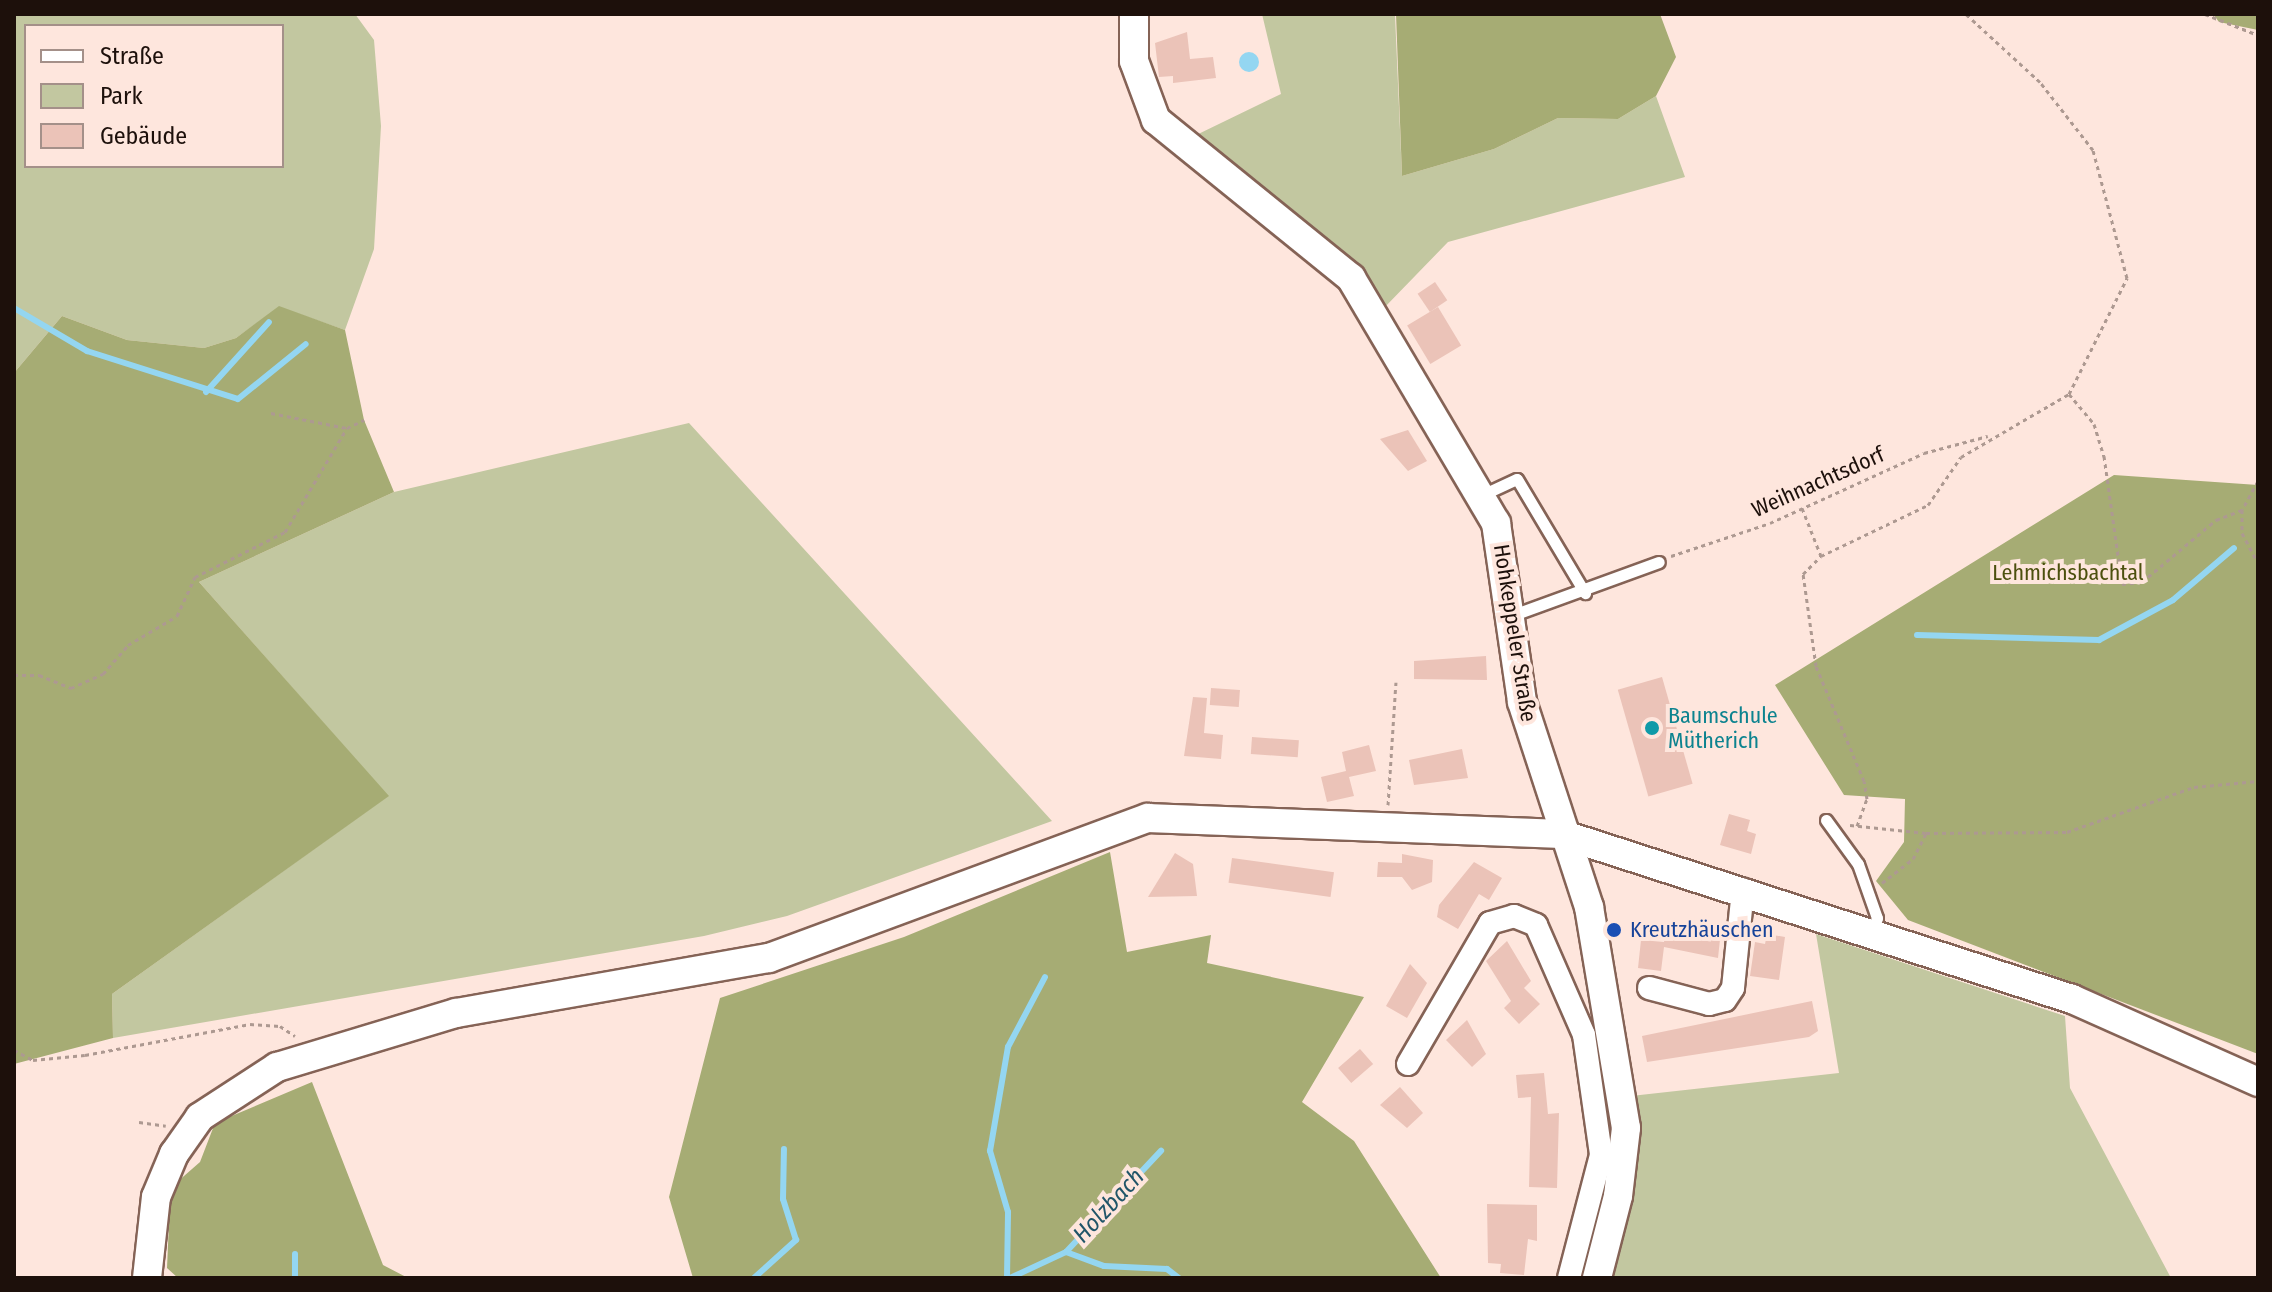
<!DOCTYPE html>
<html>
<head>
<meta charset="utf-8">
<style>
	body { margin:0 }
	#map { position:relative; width:2272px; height:1292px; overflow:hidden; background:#fee6dd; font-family:"Fira Sans Condensed",sans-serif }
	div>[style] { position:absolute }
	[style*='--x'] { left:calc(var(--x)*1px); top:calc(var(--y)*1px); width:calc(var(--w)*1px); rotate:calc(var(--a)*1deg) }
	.green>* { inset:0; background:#c2c7a0 }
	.forest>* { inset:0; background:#a6ac74 }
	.water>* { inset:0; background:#94d6f1 }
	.round { border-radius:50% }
	.stream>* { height:6px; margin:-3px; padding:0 3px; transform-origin:3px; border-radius:3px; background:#94d6f1 }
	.building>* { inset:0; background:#ebc3b8; transform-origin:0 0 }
	.path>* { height:3px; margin-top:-1.5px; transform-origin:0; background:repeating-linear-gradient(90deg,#ad9991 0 4px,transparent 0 8px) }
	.roads { filter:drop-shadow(2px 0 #856356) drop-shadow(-2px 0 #856356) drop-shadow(0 2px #856356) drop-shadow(0 -2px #856356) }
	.service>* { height:11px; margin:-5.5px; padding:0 5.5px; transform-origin:5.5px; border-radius:5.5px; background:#fff }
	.minor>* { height:22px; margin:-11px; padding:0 11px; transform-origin:11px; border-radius:11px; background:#fff }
	.tertiary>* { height:28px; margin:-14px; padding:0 14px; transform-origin:14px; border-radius:14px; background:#fff }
	.dots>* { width:22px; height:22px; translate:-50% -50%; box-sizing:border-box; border:4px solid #fee6dd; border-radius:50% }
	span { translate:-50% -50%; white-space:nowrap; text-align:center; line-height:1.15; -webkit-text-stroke:8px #fee6dd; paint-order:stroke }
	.street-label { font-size:22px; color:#1d100b }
	.park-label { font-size:22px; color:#4c500e }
	.culture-label { font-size:22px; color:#0d838f }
	.left { translate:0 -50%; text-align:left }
	.transit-label { font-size:22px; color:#164399 }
	.water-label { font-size:24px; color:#215569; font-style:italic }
	.frame { position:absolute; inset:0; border:16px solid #1d100b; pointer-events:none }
	.legend { position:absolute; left:24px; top:24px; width:260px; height:144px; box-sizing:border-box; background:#fee6dd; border:2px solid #a49089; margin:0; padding:10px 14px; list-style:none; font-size:24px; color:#1d100b }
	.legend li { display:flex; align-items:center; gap:16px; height:40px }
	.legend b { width:40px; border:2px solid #a49089 }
</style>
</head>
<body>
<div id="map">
	<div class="green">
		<div style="clip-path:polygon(evenodd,14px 14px,355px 14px,374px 40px,381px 126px,374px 249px,345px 330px,279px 307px,236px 338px,204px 348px,127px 340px,62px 316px,14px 373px,14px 14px,26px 26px,282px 26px,282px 166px,26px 166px,26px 26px)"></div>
		<div style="clip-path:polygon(1262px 14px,1395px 15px,1402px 176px,1494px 149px,1558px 118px,1618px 119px,1656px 96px,1685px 177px,1448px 242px,1383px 309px,1188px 139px,1281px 94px)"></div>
		<div style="clip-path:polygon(689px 423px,1052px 821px,787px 916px,704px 936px,113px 1038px,112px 994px,388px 796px,199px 582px,394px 492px)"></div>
		<div style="clip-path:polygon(1816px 934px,2065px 1016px,2070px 1088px,2171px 1278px,1608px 1278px,1631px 1096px,1839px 1073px)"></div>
	</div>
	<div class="forest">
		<div style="clip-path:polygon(1660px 14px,1676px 57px,1656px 96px,1618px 119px,1558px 118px,1494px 149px,1402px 176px,1396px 14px)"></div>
		<div style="clip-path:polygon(2213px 14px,2258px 14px,2258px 30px,2219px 22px)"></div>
		<div style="clip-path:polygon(279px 306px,345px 330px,364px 420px,394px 492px,199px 582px,389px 796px,112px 994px,113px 1038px,14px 1064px,14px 373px,62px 316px,127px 340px,204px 348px,236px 338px)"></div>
		<div style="clip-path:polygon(2114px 475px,2258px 485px,2258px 1054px,1908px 920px,1876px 881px,1904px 842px,1905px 799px,1844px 795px,1775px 685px)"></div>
		<div style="clip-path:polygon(1110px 852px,1127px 952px,1211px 935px,1207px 963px,1364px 997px,1302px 1102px,1354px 1141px,1441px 1278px,693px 1278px,669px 1197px,720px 998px,904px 937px)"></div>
		<div style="clip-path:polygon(312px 1082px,383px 1265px,408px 1278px,178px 1278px,167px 1268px,170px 1200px,176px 1183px,200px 1162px,215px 1123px)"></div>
	</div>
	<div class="water">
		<div class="round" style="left:1239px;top:52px;width:20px;height:20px"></div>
	</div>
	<div class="stream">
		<div style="--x:14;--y:308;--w:85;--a:30.5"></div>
		<div style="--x:87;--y:351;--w:158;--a:17.6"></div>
		<div style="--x:238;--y:399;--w:87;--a:-39"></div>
		<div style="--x:206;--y:392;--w:94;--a:-48"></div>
		<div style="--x:1917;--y:635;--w:182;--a:1.6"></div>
		<div style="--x:2099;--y:640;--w:84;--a:-28.4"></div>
		<div style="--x:2173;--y:600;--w:80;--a:-40.4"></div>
		<div style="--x:1066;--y:1252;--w:40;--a:20.2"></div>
		<div style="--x:1104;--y:1266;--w:63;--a:2.7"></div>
		<div style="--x:1167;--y:1269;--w:15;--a:37"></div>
		<div style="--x:295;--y:1254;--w:24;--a:90"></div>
		<div style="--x:754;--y:1278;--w:57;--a:-42.1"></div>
		<div style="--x:796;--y:1240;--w:43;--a:-107.6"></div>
		<div style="--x:783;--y:1199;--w:50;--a:-88.9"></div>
		<div style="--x:1007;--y:1278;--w:66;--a:-89.1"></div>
		<div style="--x:1008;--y:1212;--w:64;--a:-106.4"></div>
		<div style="--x:990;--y:1151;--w:106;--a:-80.2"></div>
		<div style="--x:1008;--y:1047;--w:79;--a:-62.1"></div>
		<div style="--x:1010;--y:1278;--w:62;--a:-24.9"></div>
		<div style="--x:1066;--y:1252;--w:139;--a:-46.8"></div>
	</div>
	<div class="building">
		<div style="clip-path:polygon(1187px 32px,1190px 59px,1213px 57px,1216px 78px,1173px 83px,1173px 76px,1159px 77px,1155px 43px)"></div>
		<div style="left:1435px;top:282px;width:22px;height:21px;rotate:56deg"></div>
		<div style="left:1438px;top:307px;width:45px;height:36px;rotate:59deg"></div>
		<div style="clip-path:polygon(1408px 430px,1427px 461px,1408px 471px,1380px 439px)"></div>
		<div style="clip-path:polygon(1486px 656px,1487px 680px,1414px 679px,1414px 661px)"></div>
		<div style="left:1662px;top:677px;width:111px;height:46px;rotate:74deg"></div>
		<div style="left:1211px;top:688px;width:29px;height:17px;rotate:4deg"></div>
		<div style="clip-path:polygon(1193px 697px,1207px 698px,1204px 733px,1223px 735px,1221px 759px,1184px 756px)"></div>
		<div style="left:1252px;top:737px;width:47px;height:17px;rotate:4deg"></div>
		<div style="clip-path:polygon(1369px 745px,1376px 771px,1349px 777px,1354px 796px,1327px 802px,1321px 777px,1346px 771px,1342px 752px)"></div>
		<div style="clip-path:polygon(1462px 749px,1468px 778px,1414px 785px,1409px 760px)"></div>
		<div style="clip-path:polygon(1729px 814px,1750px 820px,1747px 831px,1756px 834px,1751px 854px,1720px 845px)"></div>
		<div style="clip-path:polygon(1175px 853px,1193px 864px,1197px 896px,1148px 897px)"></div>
		<div style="clip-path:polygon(1402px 854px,1433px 860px,1432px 882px,1412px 890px,1402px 877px,1377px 877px,1378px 862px,1402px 863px)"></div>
		<div style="left:1232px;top:858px;width:103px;height:25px;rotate:8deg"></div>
		<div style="clip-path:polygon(1474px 862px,1502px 878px,1489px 900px,1479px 894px,1458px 929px,1437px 917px,1439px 905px)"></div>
		<div style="clip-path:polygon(1698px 927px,1721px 930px,1718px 958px,1664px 947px,1661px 971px,1638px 968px,1641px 940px,1664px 942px,1666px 928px)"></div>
		<div style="clip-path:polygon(1767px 934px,1785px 937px,1779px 980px,1750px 976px,1755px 942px,1765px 944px)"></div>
		<div style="clip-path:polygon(1507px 941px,1531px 981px,1524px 988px,1540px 1004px,1519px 1024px,1504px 1008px,1511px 1001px,1486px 961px)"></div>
		<div style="clip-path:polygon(1410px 964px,1427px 983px,1407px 1018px,1386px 1006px)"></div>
		<div style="clip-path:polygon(1812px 1001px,1818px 1031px,1809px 1037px,1647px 1062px,1642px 1036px)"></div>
		<div style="clip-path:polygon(1467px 1020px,1486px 1054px,1472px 1067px,1446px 1040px)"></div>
		<div style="left:1360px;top:1049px;width:20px;height:29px;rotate:49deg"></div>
		<div style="clip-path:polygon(1544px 1073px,1548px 1114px,1559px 1113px,1557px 1188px,1529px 1187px,1531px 1097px,1518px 1098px,1516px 1075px)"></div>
		<div style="clip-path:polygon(1400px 1087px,1423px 1113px,1407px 1128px,1380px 1105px)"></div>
		<div style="clip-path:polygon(1487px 1204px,1537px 1205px,1537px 1241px,1528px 1239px,1524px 1275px,1500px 1273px,1501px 1264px,1488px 1263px)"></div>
	</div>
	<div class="path">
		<div style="--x:2205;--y:14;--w:57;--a:21.6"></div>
		<div style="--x:2069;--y:394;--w:39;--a:50"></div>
		<div style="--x:2094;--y:424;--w:34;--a:73"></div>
		<div style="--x:2104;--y:456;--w:129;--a:82"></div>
		<div style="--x:2122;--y:584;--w:20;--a:-6"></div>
		<div style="--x:2142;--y:582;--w:97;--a:-40"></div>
		<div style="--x:2216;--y:520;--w:28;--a:-21"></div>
		<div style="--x:271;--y:413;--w:77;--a:11.2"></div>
		<div style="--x:347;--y:428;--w:19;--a:-25"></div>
		<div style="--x:2258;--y:481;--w:33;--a:119"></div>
		<div style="--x:2242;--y:510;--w:23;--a:90"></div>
		<div style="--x:2242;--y:533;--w:34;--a:62"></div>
		<div style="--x:1802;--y:508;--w:52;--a:68.4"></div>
		<div style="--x:1671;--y:556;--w:104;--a:-18.4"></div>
		<div style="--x:1770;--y:523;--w:169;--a:-24.4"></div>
		<div style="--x:1924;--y:453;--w:66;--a:-14.9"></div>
		<div style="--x:14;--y:675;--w:25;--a:0"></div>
		<div style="--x:39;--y:675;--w:35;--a:22"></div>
		<div style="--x:71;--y:688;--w:35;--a:-24"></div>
		<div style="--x:103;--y:674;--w:38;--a:-49"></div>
		<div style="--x:128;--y:645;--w:57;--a:-30.6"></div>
		<div style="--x:177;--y:616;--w:43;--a:-65.2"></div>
		<div style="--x:195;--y:577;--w:101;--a:-26.6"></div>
		<div style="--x:285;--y:532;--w:121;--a:-59.2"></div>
		<div style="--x:1388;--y:805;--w:123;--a:-86.3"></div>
		<div style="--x:1850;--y:825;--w:76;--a:6"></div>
		<div style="--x:1926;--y:833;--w:141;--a:-0.4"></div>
		<div style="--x:2067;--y:832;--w:135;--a:-19.5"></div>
		<div style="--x:2194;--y:787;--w:64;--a:-5.4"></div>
		<div style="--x:1857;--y:826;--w:29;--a:-70"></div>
		<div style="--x:1867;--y:799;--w:18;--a:-99"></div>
		<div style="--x:1864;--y:781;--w:125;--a:-112.7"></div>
		<div style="--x:1816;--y:666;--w:93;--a:-98"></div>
		<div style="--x:1803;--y:574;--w:25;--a:-45"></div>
		<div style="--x:1821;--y:556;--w:119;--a:-25.5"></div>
		<div style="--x:1928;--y:505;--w:58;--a:-55.5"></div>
		<div style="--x:1961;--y:457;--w:125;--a:-30.3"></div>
		<div style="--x:2069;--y:394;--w:130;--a:-63.4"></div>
		<div style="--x:2127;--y:278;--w:132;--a:-104.9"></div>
		<div style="--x:2093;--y:150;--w:86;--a:-127.9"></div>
		<div style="--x:2040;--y:82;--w:100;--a:-137.4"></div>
		<div style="--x:1882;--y:883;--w:39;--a:-38"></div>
		<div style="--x:1913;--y:859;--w:29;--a:-63"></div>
		<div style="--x:14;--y:1050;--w:21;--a:28"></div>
		<div style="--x:33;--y:1060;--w:52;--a:-5.5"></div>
		<div style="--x:85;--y:1055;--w:168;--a:-10.6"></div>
		<div style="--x:250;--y:1024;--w:30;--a:4"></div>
		<div style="--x:280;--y:1026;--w:18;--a:34"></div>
		<div style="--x:139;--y:1122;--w:27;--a:8"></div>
	</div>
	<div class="roads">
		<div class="service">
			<div style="--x:1482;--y:495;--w:38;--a:-25"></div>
			<div style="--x:1517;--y:479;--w:133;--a:59.2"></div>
			<div style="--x:1513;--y:615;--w:155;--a:-20"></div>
			<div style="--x:1826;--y:820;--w:54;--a:54"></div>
			<div style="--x:1858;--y:864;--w:57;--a:70.6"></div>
			<div style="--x:1877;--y:918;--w:15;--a:110"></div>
		</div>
		<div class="minor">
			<div style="--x:1649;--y:988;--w:62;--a:14.9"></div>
			<div style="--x:1709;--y:1004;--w:16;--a:-14"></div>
			<div style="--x:1725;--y:1000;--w:14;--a:-56"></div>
			<div style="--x:1733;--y:988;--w:99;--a:-84.2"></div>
			<div style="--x:1408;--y:1064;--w:163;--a:-59.8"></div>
			<div style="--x:1490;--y:923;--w:25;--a:-16"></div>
			<div style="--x:1514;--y:916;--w:24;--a:22"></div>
			<div style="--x:1536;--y:925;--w:120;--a:66.4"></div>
			<div style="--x:1584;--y:1035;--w:121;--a:81.9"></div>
			<div style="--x:1601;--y:1155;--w:127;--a:104.6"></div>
		</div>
		<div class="tertiary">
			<div style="--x:1134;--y:14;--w:47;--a:90"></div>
			<div style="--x:1134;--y:61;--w:63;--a:69.6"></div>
			<div style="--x:1156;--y:120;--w:251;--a:39"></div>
			<div style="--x:1351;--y:278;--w:285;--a:59.4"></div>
			<div style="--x:1496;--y:523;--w:181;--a:81.7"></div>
			<div style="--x:1522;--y:702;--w:216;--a:71.9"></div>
			<div style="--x:1589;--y:907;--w:224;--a:80.5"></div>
			<div style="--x:1626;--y:1128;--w:68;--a:96.7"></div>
			<div style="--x:1618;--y:1196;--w:85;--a:104.4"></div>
			<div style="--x:147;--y:1278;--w:81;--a:-83.7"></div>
			<div style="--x:156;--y:1197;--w:47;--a:-67.3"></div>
			<div style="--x:174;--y:1154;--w:45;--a:-54.9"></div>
			<div style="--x:200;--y:1117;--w:92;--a:-33"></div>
			<div style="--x:277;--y:1067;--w:187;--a:-16.8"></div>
			<div style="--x:456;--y:1013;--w:318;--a:-10"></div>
			<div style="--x:769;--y:958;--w:404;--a:-20.3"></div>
			<div style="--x:1148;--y:818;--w:413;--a:2.2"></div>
			<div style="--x:1561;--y:834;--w:537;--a:17.9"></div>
			<div style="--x:2072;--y:999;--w:204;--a:24"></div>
		</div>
	</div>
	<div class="dots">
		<div style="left:1652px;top:728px;background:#0f9aa8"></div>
		<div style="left:1614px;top:930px;background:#1a4fb4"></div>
	</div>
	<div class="street-label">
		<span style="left:1818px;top:482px;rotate:-24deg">Weihnachtsdorf</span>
		<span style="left:1515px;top:633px;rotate:81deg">Hohkeppeler Straße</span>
	</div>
	<div class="park-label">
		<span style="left:2068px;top:573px">Lehmichsbachtal</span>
	</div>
	<div class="culture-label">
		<span class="left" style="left:1668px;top:728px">Baumschule<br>Mütherich</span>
	</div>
	<div class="transit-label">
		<span class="left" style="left:1630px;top:930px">Kreutzhäuschen</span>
	</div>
	<div class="water-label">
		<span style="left:1109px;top:1206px;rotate:-47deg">Holzbach</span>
	</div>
	<div class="frame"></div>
	<ul class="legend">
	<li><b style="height:10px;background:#fff"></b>Straße</li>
	<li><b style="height:22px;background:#c2c7a0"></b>Park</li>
	<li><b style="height:22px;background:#ebc3b8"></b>Gebäude</li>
	</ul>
</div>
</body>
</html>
